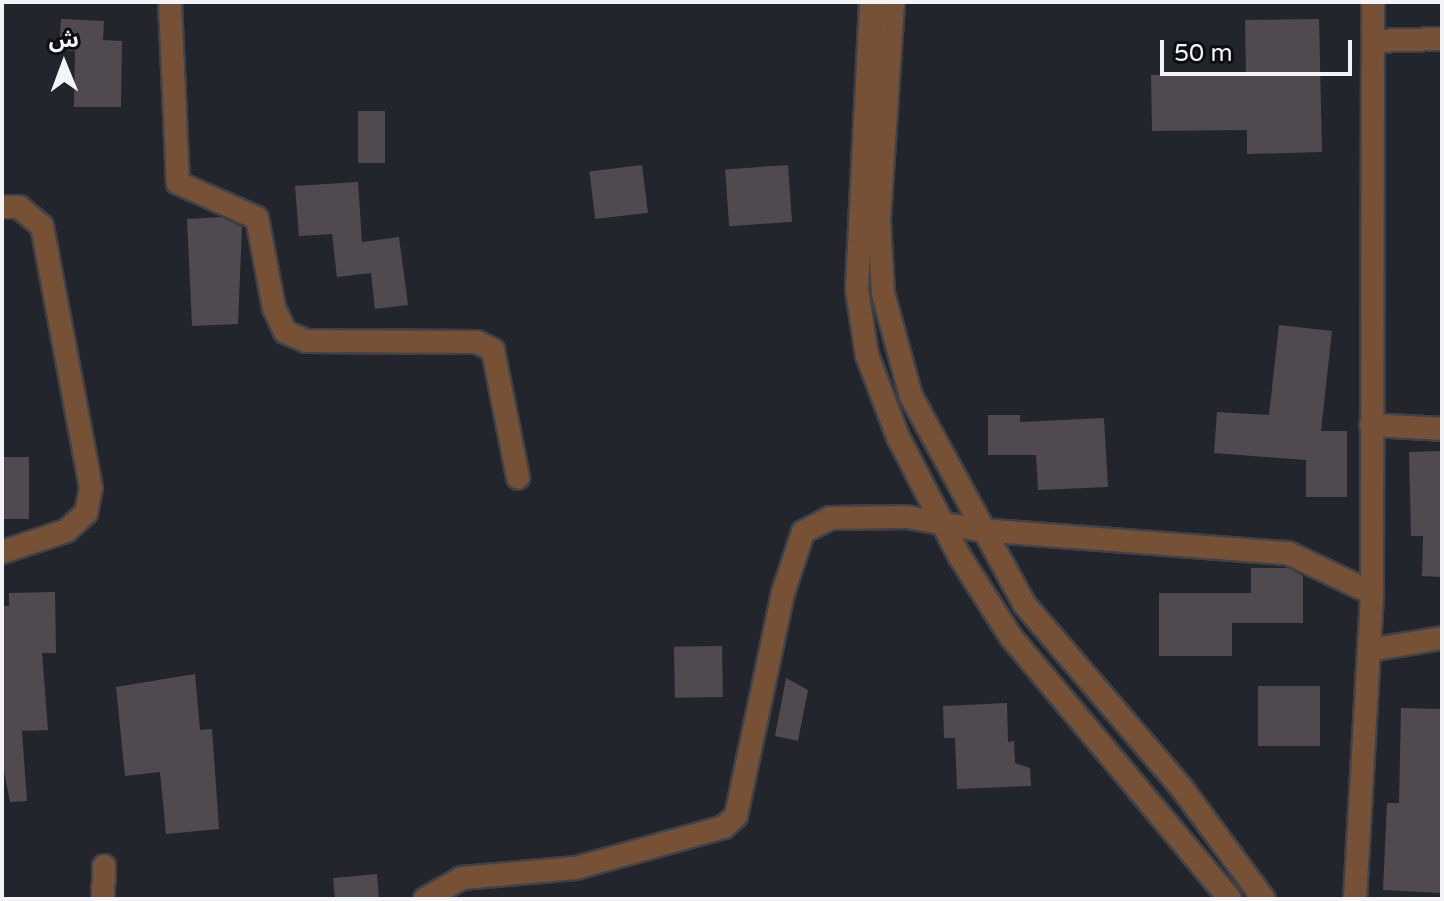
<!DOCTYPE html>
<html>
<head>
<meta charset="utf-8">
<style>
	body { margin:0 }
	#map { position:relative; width:1444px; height:901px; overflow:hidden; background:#22252b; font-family:"Varela Round","Noto Sans Arabic",sans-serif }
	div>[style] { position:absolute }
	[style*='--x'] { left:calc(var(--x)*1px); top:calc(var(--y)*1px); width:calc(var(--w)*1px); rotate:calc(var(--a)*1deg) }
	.building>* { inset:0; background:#504a50; transform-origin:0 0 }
	.roads { filter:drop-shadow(2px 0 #3f4248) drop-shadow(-2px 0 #3f4248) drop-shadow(0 2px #3f4248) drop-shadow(0 -2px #3f4248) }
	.street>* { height:22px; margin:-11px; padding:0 11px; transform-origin:11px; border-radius:11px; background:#775135 }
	span { translate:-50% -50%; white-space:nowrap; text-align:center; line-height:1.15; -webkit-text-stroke:6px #0d0e11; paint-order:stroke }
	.frame { position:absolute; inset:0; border:4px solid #f2f4f8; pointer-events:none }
	.north { position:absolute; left:24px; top:24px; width:80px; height:80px; -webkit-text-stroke:6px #0d0e11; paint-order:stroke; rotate:359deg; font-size:22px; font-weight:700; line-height:32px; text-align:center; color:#f2f4f8 }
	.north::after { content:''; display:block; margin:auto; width:28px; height:36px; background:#f2f4f8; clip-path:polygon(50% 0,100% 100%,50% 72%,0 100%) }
	.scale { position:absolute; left:1160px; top:40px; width:192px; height:36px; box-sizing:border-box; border:4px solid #f2f4f8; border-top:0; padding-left:10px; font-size:24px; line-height:28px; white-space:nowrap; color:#f2f4f8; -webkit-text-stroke:6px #0d0e11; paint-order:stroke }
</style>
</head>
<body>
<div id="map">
	<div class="building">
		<div style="clip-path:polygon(61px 19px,104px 21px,103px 40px,122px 41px,121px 107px,74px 107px,75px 51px,59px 50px)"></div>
		<div style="clip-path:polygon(1319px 19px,1322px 152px,1247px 154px,1247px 130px,1152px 131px,1151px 75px,1246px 74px,1245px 20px)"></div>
		<div style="left:358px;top:111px;width:27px;height:52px"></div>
		<div style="left:642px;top:165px;width:48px;height:53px;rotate:83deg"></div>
		<div style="left:788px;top:165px;width:57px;height:63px;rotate:86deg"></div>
		<div style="clip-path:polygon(358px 182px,362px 242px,399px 237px,408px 305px,375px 309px,371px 273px,337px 277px,332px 234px,299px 236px,295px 186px)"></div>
		<div style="clip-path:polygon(221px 217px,242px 227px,238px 324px,192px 326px,187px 219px)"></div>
		<div style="clip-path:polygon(1279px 325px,1332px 331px,1321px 431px,1347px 431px,1347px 497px,1306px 497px,1306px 460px,1214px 453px,1217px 412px,1269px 415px)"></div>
		<div style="clip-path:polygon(988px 415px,1020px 415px,1020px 422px,1104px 418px,1108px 487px,1038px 490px,1036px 455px,988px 455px)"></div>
		<div style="clip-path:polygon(1442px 451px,1442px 577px,1422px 576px,1423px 536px,1411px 536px,1409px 452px)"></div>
		<div style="left:29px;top:457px;width:62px;height:27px;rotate:90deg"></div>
		<div style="clip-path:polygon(1251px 568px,1288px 568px,1303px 576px,1303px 623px,1232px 623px,1232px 656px,1159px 656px,1159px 593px,1251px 593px)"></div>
		<div style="clip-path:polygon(55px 592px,56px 653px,42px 653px,48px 730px,22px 731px,27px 801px,10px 802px,2px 761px,2px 606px,9px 606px,9px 593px)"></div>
		<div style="left:722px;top:646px;width:51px;height:48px;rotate:89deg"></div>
		<div style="clip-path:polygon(195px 674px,200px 730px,212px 729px,219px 829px,166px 834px,160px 772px,125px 776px,116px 687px)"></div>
		<div style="clip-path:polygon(786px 678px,808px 690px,798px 741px,775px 736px)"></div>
		<div style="left:1258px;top:686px;width:62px;height:60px"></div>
		<div style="clip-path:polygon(1007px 703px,1008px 742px,1014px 741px,1015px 763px,1030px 768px,1031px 786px,957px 789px,955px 738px,944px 738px,943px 706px)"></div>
		<div style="clip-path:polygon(1401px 708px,1442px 709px,1442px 893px,1383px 890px,1387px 803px,1399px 803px)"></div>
		<div style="clip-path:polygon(377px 874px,379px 899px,335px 899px,333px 878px)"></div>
	</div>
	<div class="roads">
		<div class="street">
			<div style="--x:170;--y:2;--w:181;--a:87.5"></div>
			<div style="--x:178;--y:183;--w:86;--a:23.9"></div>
			<div style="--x:257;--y:218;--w:92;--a:79.3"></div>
			<div style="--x:274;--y:308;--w:26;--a:65"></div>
			<div style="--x:285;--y:332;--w:23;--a:23"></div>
			<div style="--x:306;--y:341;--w:171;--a:0.3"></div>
			<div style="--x:477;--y:342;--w:18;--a:27"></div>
			<div style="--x:493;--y:350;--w:130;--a:78.9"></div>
			<div style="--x:871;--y:2;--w:288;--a:92.8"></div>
			<div style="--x:857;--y:290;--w:66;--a:81.3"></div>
			<div style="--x:867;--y:355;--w:88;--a:69.3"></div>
			<div style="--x:898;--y:437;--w:135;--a:62.7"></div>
			<div style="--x:960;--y:557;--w:95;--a:57.5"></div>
			<div style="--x:1011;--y:637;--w:341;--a:50.1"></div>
			<div style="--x:893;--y:2;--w:219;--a:93.7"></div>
			<div style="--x:879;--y:221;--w:72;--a:86.8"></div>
			<div style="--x:883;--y:293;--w:107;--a:74.8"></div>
			<div style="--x:911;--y:396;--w:238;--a:61.4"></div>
			<div style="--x:1025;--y:605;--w:240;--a:49.4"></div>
			<div style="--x:1181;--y:787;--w:139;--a:53.5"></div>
			<div style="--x:1373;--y:41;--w:69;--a:-1.7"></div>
			<div style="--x:2;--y:207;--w:17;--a:0"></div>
			<div style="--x:19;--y:207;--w:30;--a:40"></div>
			<div style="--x:42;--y:226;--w:267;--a:79.4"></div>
			<div style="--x:91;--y:488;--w:25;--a:101"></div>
			<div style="--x:86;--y:513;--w:27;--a:138"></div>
			<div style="--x:66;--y:531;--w:67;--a:161.8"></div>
			<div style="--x:1371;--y:425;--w:71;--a:3.2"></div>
			<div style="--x:1369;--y:650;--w:74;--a:-9.3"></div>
			<div style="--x:103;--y:899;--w:33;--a:-88"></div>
			<div style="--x:425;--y:899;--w:43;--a:-29.6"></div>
			<div style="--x:462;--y:878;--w:114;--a:-5"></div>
			<div style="--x:576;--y:868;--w:154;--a:-15.5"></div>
			<div style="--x:724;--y:827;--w:16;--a:-43"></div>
			<div style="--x:736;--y:816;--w:228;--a:-78.1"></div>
			<div style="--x:783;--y:593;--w:64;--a:-71.8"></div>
			<div style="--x:803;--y:532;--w:30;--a:-27"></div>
			<div style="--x:830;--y:518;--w:77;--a:-0.7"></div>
			<div style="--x:907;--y:517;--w:74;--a:10.1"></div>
			<div style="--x:980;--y:530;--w:309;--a:4.3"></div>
			<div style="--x:1288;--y:553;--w:93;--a:25.5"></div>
			<div style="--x:1355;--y:899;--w:306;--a:-86.8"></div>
			<div style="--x:1372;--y:593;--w:591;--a:-89.9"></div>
		</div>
	</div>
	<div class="frame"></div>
	<div class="north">ش</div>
	<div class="scale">50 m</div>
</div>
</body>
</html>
